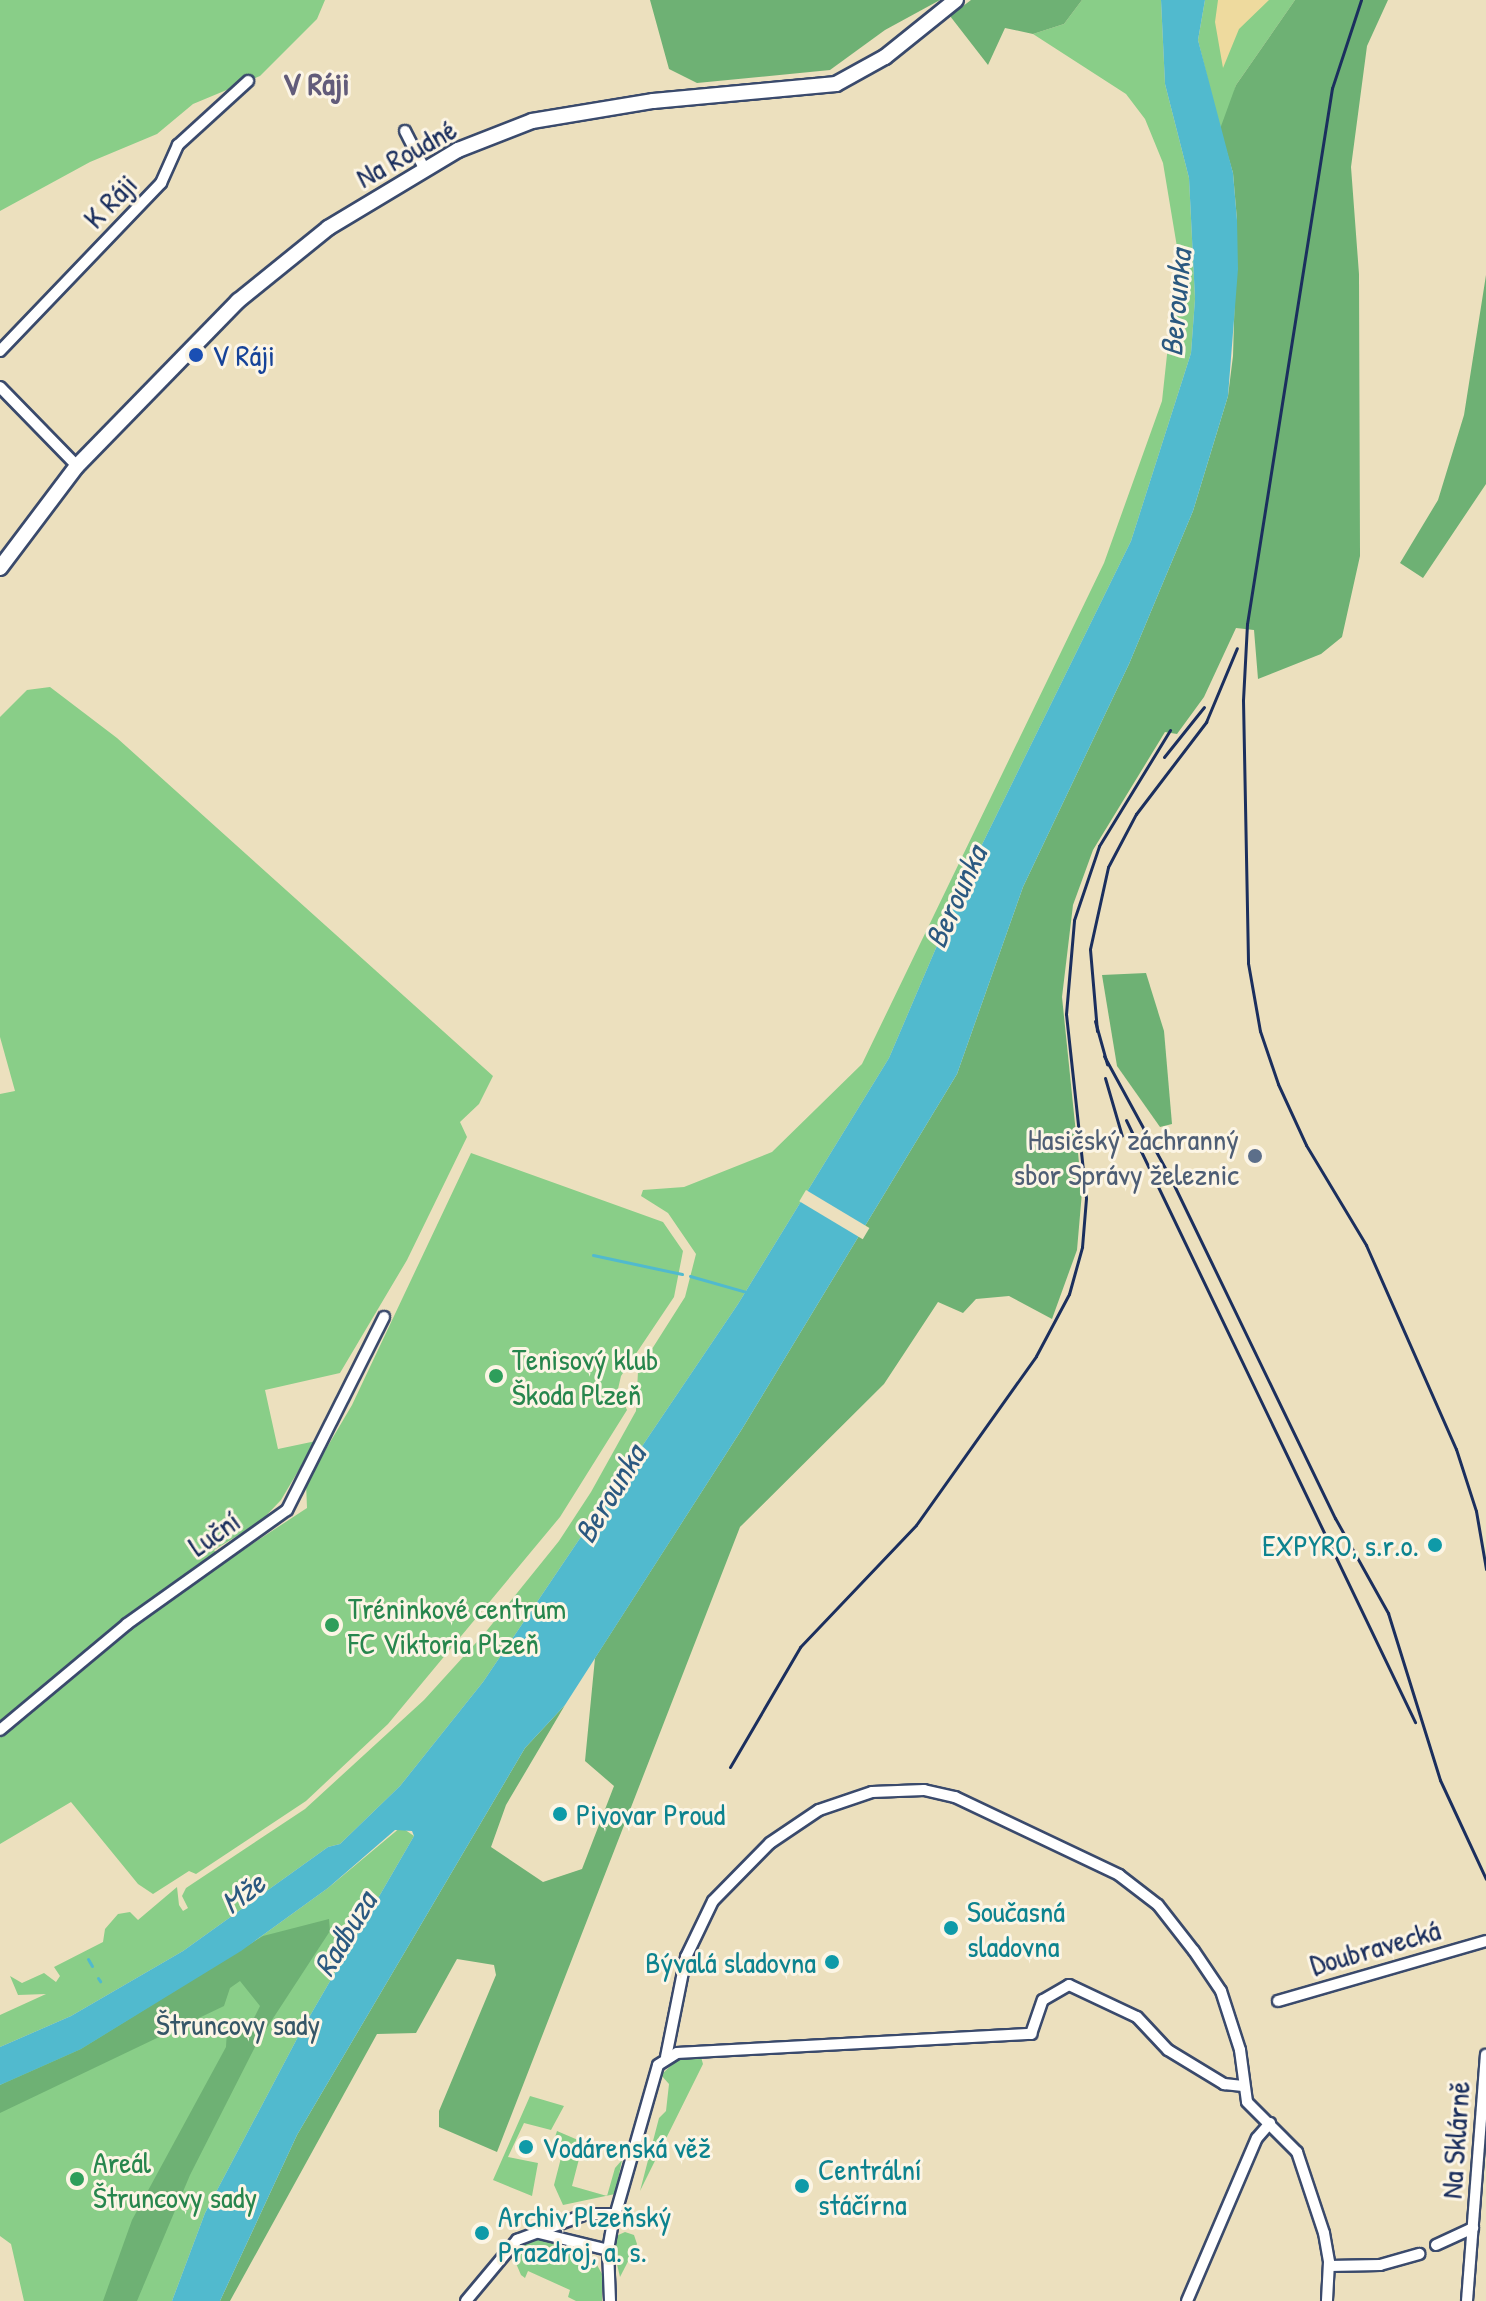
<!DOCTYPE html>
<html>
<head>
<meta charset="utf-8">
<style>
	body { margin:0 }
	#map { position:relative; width:1486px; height:2301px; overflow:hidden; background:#ece0be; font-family:"Patrick Hand",sans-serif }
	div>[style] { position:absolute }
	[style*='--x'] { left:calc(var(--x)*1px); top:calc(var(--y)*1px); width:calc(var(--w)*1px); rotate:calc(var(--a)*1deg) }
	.green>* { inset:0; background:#89ce88 }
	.forest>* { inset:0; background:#6eb174 }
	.sand>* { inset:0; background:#eeda9e }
	.water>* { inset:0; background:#51bace }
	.pier>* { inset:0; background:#ece0be; transform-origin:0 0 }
	.stream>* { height:3px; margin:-1.5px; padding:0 1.5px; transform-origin:1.5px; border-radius:1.5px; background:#51bace }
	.roads { filter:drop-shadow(2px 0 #3a4a6c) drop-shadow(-2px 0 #3a4a6c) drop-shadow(0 2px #3a4a6c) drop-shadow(0 -2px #3a4a6c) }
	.street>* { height:10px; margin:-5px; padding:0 5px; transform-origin:5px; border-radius:5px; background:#fff }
	.secondary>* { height:14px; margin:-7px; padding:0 7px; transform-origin:7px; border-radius:7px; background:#fff }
	.rail>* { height:3px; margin:-1.5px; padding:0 1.5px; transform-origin:1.5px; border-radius:1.5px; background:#1b2f5e }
	.dots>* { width:22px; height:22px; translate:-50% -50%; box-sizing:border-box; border:4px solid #fcf5e5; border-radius:50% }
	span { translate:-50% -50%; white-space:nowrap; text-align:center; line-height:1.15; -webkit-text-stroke:6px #fcf5e5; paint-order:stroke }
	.street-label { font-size:30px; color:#1b2f5e }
	.transit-label { font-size:30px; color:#164399 }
	.left { translate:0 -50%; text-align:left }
	.service-label { font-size:30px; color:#4e5e75 }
	.right { translate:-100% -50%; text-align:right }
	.leisure-label { font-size:30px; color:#27864d }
	.culture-label { font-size:30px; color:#0d838f }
	.park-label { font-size:30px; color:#365768 }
	.neighbourhood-label { font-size:32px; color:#625c7a; font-weight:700 }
	.water-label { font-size:32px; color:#2b5980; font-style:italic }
</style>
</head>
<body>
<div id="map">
	<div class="green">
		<div style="clip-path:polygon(0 0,325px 0,317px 19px,260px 76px,193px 104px,157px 134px,90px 162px,0 211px)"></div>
		<div style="clip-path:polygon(1082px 0,1161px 0,1165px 84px,1189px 178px,1195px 299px,1191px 353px,1131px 541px,968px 873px,889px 1058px,738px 1304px,483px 1682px,400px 1786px,340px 1844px,328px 1847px,183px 1951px,71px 2016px,0 2047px,0 2015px,46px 1994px,18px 1995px,10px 1976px,22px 1983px,44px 1973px,56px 1982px,60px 1976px,54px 1967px,103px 1942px,105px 1929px,118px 1914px,130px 1912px,138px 1920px,177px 1887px,179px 1905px,183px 1911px,188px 1908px,182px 1896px,186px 1888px,305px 1809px,424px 1700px,484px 1634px,559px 1541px,591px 1492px,636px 1411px,638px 1371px,685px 1297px,696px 1254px,668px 1213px,641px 1196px,643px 1190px,684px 1187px,772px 1152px,862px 1064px,1104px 563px,1162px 401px,1178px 253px,1163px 163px,1145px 119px,1126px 94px,1033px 34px,1064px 24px)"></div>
		<div style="clip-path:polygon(1205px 0,1295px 0,1236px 85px,1222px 137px,1198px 40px)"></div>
		<div style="clip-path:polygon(50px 687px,117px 738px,493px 1076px,479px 1104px,460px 1122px,467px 1137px,407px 1260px,340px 1373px,265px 1390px,278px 1449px,316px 1441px,281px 1500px,260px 1522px,214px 1550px,223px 1563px,307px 1508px,306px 1483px,352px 1405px,471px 1153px,663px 1222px,683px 1251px,674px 1297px,621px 1376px,618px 1389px,627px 1410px,560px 1517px,388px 1724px,306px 1801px,196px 1874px,189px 1871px,153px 1894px,138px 1884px,71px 1802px,0 1844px,0 1094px,15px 1091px,0 1037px,0 717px,27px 690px)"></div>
		<div style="clip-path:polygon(401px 1827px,414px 1836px,300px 2033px,205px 2213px,172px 2301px,24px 2301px,11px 2244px,0 2236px,0 2085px,241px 1951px,328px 1888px)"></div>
		<div style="clip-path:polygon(701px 2057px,703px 2064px,640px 2191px,659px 2118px,666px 2111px,669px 2084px,661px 2075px,679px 2058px)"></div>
		<div style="clip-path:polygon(530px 2096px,564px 2106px,551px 2130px,524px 2123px,508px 2157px,538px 2163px,532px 2196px,493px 2180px)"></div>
		<div style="clip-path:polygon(557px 2131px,592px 2146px,588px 2161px,579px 2159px,572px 2186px,607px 2196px,615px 2168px,622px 2160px,615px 2194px,563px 2205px,554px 2185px,562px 2154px,551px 2150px)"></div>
		<div style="clip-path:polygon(625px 2232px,634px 2235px,637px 2244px,620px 2277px,613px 2247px,616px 2236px)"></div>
		<div style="clip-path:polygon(548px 2237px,585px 2260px,592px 2256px,602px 2274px,602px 2301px,576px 2301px,568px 2297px,570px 2290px,528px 2271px,525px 2278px,521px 2275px,515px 2261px,523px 2243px)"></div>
	</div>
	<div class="forest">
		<div style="clip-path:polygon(650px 0,940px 0,885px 30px,830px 70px,697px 83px,669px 69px)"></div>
		<div style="clip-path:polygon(971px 0,1082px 0,1064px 24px,1033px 34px,1005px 28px,988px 65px,950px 16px)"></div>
		<div style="clip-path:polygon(1295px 0,1388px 0,1367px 46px,1351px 167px,1359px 274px,1360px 556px,1342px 637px,1321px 654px,1258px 679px,1254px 630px,1236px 628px,1204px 697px,1177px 734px,1165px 732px,1093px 850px,1073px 905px,1062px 997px,1082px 1192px,1077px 1250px,1052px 1319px,1009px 1296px,976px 1299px,963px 1313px,938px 1302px,884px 1384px,740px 1527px,497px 2152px,439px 2127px,439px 2111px,496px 1975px,494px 1965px,457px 1959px,416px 2033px,377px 2034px,230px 2301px,220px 2301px,297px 2135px,525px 1748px,565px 1705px,506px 1805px,491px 1847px,543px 1882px,582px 1869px,614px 1786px,585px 1761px,595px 1658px,742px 1429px,957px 1074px,1023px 887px,1129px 664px,1193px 511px,1228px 396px,1233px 356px,1237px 220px,1233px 173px,1220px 129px,1236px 85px)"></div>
		<div style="clip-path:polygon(1486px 275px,1486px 484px,1423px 578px,1400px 563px,1438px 500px,1464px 415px)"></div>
		<div style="clip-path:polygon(1146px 973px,1164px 1031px,1172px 1124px,1160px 1127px,1117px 1066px,1102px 975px)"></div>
		<div style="clip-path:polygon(329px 1919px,330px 1931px,257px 2043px,190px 2175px,137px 2301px,103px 2301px,132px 2220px,226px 2047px,227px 2030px,233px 2025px,248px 2030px,260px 2006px,240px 1981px,230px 1988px,224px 2006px,0 2113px,0 2085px,81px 2049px,263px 1936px)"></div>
	</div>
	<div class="sand">
		<div style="clip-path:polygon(1218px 0,1269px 0,1239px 29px,1223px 68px,1215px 22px)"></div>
	</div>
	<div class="water">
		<div style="clip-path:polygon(1161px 0,1205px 0,1198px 40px,1233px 173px,1237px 220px,1238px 269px,1228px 396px,1193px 511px,1129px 664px,1023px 887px,957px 1074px,742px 1429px,565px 1705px,525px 1748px,297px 2135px,220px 2301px,172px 2301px,205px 2213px,300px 2033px,414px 1836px,412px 1831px,395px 1830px,328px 1888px,241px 1951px,81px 2049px,0 2085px,0 2047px,71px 2016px,183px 1951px,328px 1847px,340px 1844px,400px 1786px,483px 1682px,738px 1304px,889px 1058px,968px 873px,1131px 541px,1191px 353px,1195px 299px,1189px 178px,1165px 84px)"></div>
	</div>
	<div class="pier">
		<div style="left:806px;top:1190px;width:74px;height:13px;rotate:31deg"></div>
	</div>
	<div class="stream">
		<div style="--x:593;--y:1255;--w:91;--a:12.1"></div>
		<div style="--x:690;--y:1276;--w:58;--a:15.9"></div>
		<div style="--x:88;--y:1959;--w:8;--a:60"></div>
		<div style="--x:98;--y:1978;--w:4;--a:56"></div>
	</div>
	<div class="roads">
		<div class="street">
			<div style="--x:405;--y:131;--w:44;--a:62.9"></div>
			<div style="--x:0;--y:351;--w:233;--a:-46.2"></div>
			<div style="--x:161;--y:183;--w:42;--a:-65.9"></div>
			<div style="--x:178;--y:145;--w:95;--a:-42.4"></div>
			<div style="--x:0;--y:387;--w:110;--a:45.7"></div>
			<div style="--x:0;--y:1730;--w:165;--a:-39.8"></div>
			<div style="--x:127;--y:1624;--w:196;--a:-35.5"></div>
			<div style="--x:287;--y:1510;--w:216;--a:-63.3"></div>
			<div style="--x:1278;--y:2001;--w:216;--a:-16.1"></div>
			<div style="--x:666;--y:2057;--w:102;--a:-78.7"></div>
			<div style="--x:686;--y:1957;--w:62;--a:-64.3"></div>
			<div style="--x:713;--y:1901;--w:81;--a:-45.5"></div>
			<div style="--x:770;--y:1843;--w:59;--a:-34"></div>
			<div style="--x:819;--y:1810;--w:56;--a:-18.8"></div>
			<div style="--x:872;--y:1792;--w:52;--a:-2.2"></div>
			<div style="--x:924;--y:1790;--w:32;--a:13"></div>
			<div style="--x:955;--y:1797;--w:182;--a:25.4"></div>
			<div style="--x:1119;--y:1875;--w:49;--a:37.6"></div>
			<div style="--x:1158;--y:1905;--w:58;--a:52"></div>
			<div style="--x:1194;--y:1951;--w:48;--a:56"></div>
			<div style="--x:1221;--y:1991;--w:62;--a:72.1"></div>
			<div style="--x:1240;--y:2050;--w:52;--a:82.3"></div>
			<div style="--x:1247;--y:2102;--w:71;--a:45"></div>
			<div style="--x:1297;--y:2152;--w:85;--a:71.6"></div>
			<div style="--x:1324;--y:2233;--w:29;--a:80"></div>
			<div style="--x:1329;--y:2262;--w:39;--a:93"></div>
			<div style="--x:539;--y:2233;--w:71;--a:13.8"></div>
			<div style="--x:1436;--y:2245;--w:41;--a:-24.7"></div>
			<div style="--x:1329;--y:2266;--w:51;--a:-1.1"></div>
			<div style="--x:1380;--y:2265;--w:41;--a:-15.8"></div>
			<div style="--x:466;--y:2301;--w:80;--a:-50.1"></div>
			<div style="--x:517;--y:2240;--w:74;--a:-20.6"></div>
			<div style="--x:586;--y:2214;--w:30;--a:0"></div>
			<div style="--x:610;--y:2301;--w:51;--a:-92.2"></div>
			<div style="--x:608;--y:2250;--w:27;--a:-80"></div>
			<div style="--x:613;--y:2223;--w:164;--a:-74.1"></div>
			<div style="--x:658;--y:2065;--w:22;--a:-32"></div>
			<div style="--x:677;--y:2053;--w:355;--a:-3.1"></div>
			<div style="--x:1031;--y:2034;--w:36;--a:-71"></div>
			<div style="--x:1043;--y:2000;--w:30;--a:-30"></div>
			<div style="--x:1069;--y:1985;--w:75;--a:25.2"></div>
			<div style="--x:1137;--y:2017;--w:45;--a:46.8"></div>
			<div style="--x:1168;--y:2050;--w:66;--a:31.3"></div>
			<div style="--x:1224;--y:2084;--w:19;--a:6"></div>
			<div style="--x:1187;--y:2301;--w:177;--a:-66.8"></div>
			<div style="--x:1257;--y:2138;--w:20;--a:-49"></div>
			<div style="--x:1467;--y:2301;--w:247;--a:-85.6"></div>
		</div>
		<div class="secondary">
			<div style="--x:0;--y:568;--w:128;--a:-53"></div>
			<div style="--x:77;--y:466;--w:231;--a:-45.7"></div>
			<div style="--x:238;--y:301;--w:116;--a:-39"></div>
			<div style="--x:328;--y:228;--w:152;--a:-31"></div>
			<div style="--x:458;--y:150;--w:79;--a:-21.4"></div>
			<div style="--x:532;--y:121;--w:123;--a:-9.4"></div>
			<div style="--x:653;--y:101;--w:184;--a:-5.3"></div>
			<div style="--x:836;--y:84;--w:56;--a:-28.9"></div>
			<div style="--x:885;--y:57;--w:91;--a:-38.8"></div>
		</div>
	</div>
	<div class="rail">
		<div style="--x:1361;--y:0;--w:93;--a:108.2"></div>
		<div style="--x:1332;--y:88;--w:543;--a:99.01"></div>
		<div style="--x:1247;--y:624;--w:76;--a:93"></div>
		<div style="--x:1243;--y:700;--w:263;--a:88.9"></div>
		<div style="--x:1248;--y:963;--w:69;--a:80"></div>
		<div style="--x:1260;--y:1031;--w:56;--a:71.2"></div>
		<div style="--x:1278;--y:1084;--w:67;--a:65.3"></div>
		<div style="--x:1306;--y:1145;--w:117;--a:59"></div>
		<div style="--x:1366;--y:1245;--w:223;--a:66.2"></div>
		<div style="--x:1456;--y:1449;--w:65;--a:72.1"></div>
		<div style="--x:1476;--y:1511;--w:59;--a:80.2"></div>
		<div style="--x:1164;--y:757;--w:64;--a:-51.3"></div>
		<div style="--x:1095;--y:1021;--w:45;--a:74.4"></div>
		<div style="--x:1097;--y:1031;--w:82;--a:-94.9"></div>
		<div style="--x:1090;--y:949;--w:84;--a:-77.6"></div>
		<div style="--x:1108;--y:867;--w:60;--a:-62.2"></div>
		<div style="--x:1136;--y:814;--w:116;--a:-52.7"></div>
		<div style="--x:1206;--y:722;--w:80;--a:-67.3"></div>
		<div style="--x:1104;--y:1056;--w:140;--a:61.4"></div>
		<div style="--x:1171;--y:1179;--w:377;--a:64.2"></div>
		<div style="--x:1335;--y:1518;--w:109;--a:60.8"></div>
		<div style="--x:1388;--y:1613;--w:175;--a:72.7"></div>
		<div style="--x:1440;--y:1780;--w:109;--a:65.1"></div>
		<div style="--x:1105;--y:1078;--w:60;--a:73.7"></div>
		<div style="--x:1126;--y:1120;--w:668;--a:64.36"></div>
		<div style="--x:730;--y:1767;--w:139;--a:-59.7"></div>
		<div style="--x:800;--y:1647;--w:168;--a:-46.4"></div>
		<div style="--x:916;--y:1525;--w:207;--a:-54.6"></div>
		<div style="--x:1036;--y:1356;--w:70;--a:-62"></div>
		<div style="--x:1069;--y:1294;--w:49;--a:-74.5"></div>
		<div style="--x:1082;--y:1247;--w:49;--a:-85.3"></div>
		<div style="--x:1086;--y:1198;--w:185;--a:-96.2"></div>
		<div style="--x:1066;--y:1014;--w:94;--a:-85.1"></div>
		<div style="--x:1074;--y:920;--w:78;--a:-71.3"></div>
		<div style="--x:1099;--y:846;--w:136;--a:-58.5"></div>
	</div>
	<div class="dots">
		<div style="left:196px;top:355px;background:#1a4fb4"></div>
		<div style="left:1255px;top:1156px;background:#5c6f8a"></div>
		<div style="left:496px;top:1376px;background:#2e9e5b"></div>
		<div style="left:1435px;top:1545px;background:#0f9aa8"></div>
		<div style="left:332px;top:1625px;background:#2e9e5b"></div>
		<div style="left:560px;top:1814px;background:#0f9aa8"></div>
		<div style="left:951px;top:1928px;background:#0f9aa8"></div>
		<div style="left:832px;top:1962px;background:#0f9aa8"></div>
		<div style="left:526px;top:2147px;background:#0f9aa8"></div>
		<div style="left:77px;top:2179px;background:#2e9e5b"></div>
		<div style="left:802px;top:2186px;background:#0f9aa8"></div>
		<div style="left:482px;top:2233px;background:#0f9aa8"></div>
	</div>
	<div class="street-label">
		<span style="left:406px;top:153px;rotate:-29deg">Na Roudné</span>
		<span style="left:110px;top:201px;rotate:-46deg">K Ráji</span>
		<span style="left:214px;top:1533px;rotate:-35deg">Luční</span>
		<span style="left:1375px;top:1947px;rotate:-16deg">Doubravecká</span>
		<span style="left:1455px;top:2140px;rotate:-86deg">Na Sklárně</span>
	</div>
	<div class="transit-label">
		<span class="left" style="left:212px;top:355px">V Ráji</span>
	</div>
	<div class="service-label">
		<span class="right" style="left:1239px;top:1156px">Hasičský záchranný<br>sbor Správy železnic</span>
	</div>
	<div class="leisure-label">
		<span class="left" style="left:512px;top:1376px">Tenisový klub<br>Škoda Plzeň</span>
		<span class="left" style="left:348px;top:1625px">Tréninkové centrum<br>FC Viktoria Plzeň</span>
		<span class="left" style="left:93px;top:2179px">Areál<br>Štruncovy sady</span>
	</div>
	<div class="culture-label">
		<span class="right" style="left:1419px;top:1545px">EXPYRO, s.r.o.</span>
		<span class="left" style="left:576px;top:1814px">Pivovar Proud</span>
		<span class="left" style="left:967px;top:1928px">Současná<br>sladovna</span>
		<span class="right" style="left:816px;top:1962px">Bývalá sladovna</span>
		<span class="left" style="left:542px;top:2147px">Vodárenská věž</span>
		<span class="left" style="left:818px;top:2186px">Centrální<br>stáčírna</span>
		<span class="left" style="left:498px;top:2233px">Archiv Plzeňský<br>Prazdroj, a. s.</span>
	</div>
	<div class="park-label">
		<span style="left:238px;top:2024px">Štruncovy sady</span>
	</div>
	<div class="neighbourhood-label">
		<span style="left:316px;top:84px">V Ráji</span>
	</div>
	<div class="water-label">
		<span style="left:1176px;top:303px;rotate:-85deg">Berounka</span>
		<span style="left:956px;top:897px;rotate:-66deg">Berounka</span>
		<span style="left:610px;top:1494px;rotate:-59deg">Berounka</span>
		<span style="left:243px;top:1893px;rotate:-37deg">Mže</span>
		<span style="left:345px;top:1934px;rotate:-59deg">Radbuza</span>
	</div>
</div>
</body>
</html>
